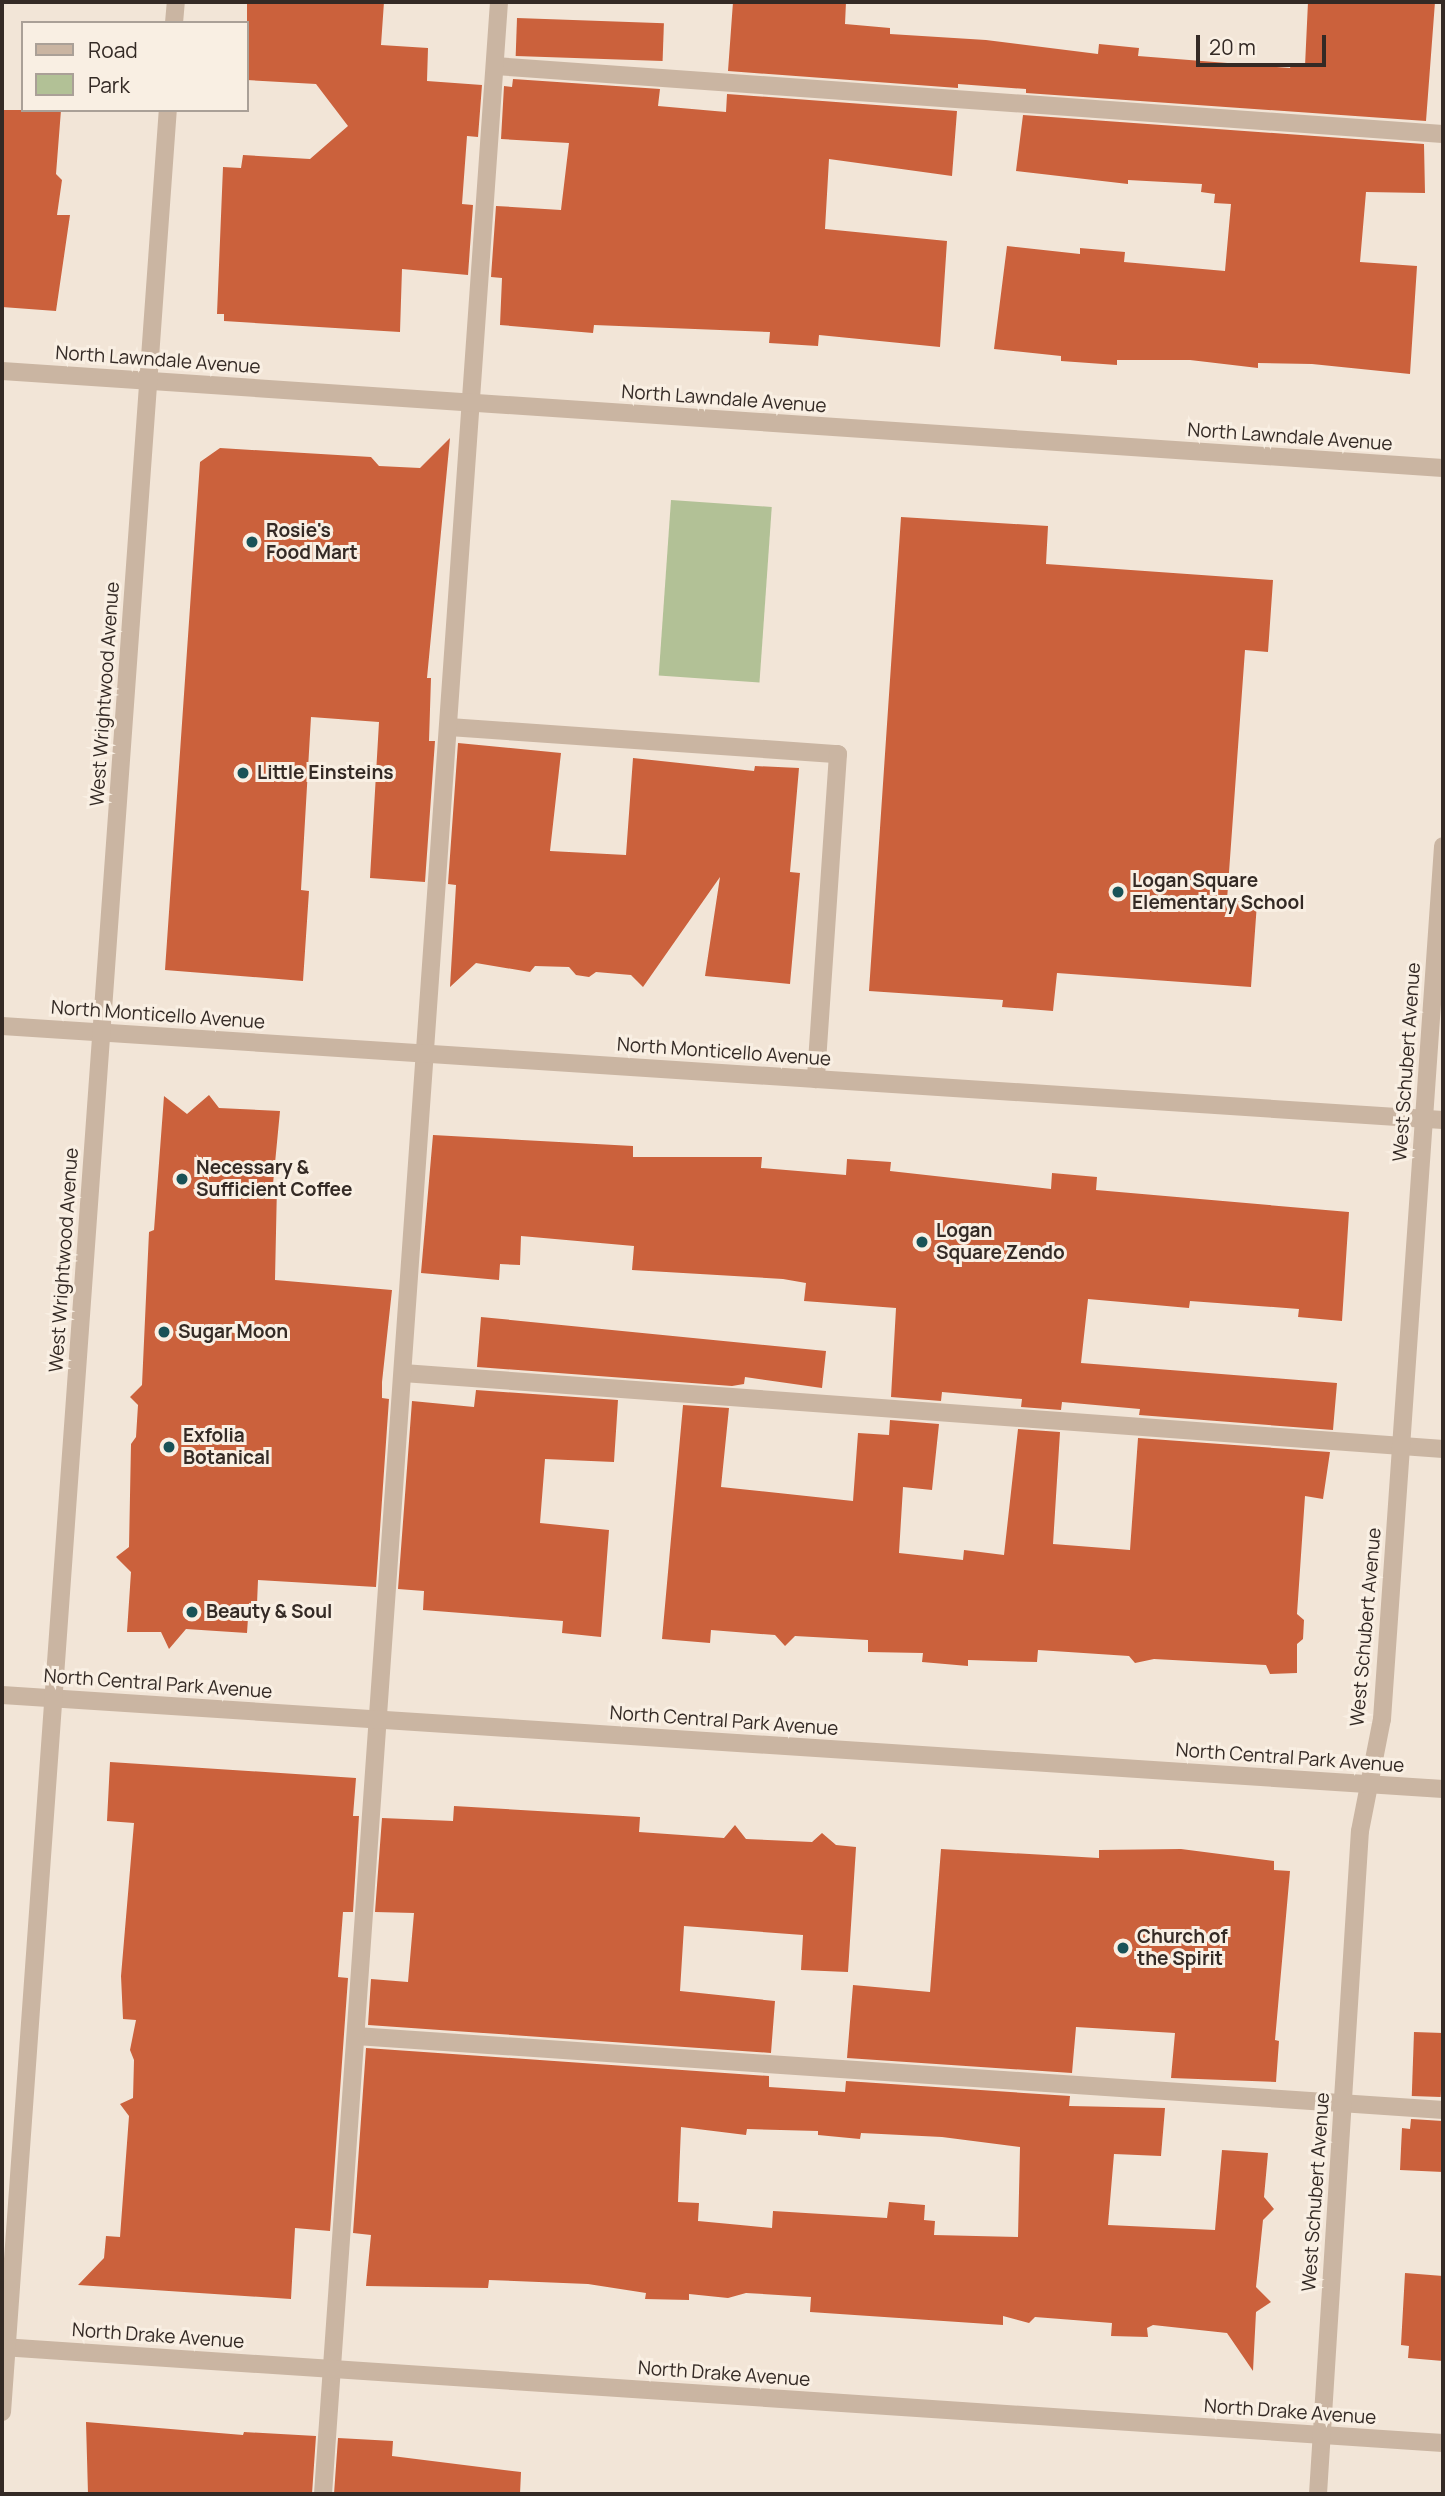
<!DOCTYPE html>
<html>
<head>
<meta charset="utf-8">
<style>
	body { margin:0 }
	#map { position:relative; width:1445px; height:2496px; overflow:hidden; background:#f2e5d7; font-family:Manrope,sans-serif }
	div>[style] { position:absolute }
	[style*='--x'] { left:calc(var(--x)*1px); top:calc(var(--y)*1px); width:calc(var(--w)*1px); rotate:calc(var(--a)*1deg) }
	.green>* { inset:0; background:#b2c196; transform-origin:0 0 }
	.building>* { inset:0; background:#cb613c; transform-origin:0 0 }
	.service>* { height:18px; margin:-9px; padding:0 9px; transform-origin:9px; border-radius:9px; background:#cab5a2 }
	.minor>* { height:18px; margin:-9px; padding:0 9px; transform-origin:9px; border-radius:9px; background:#cab5a2 }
	.tertiary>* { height:18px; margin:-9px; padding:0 9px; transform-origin:9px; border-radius:9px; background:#cab5a2 }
	.dots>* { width:19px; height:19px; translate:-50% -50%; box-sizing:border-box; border:4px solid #f9efe3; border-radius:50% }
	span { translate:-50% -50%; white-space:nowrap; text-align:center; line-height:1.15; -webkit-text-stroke:6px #f9efe3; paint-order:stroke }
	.street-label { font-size:19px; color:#342a25 }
	.poi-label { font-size:19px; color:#342a25; font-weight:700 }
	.left { translate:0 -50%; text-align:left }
	.frame { position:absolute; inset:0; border:4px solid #342a25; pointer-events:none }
	.legend { position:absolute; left:21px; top:21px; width:228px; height:91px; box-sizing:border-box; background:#f9efe3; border:2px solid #aaa097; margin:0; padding:9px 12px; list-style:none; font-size:21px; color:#342a25 }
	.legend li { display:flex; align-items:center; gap:14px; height:35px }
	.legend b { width:35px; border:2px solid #aaa097 }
	.scale { position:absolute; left:1196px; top:35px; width:130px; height:32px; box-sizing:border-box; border:4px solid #342a25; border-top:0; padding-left:9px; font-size:21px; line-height:24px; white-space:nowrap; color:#342a25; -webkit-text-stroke:5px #f9efe3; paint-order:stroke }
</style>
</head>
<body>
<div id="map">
	<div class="green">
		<div style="left:671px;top:500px;width:101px;height:176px;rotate:4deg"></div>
	</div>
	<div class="building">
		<div style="clip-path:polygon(247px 2px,384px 2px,381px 45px,428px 48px,427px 81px,482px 85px,478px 137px,467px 136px,462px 204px,473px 205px,468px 275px,402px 269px,400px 332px,224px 321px,224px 314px,217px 314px,223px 167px,241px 168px,243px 155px,310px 159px,348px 126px,316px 84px,247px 80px)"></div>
		<div style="clip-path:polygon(733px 2px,846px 2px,845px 24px,890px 28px,890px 34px,986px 40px,1098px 54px,1099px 44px,1139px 48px,1138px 56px,1290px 68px,1291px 65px,1305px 66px,1308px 2px,1435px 2px,1426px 121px,1026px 93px,1026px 89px,958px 84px,958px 88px,728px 71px)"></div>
		<div style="left:517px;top:18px;width:147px;height:38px;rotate:2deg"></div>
		<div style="clip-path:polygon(513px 79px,660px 89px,658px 106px,726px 112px,727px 94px,957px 111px,952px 176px,829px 159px,825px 229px,947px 241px,940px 347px,819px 335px,818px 346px,769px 343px,770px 332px,594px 325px,593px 333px,500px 325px,502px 278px,491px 277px,496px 206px,561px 210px,569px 143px,501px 139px,504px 86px,512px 87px)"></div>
		<div style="clip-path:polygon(2px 110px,61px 110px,56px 174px,62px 180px,57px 215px,70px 215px,56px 311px,2px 307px)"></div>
		<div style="clip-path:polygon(1023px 115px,1424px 144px,1425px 193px,1366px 192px,1360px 262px,1417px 266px,1410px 374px,1312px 364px,1258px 363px,1258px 368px,1190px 360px,1117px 360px,1117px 365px,1061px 361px,1061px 356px,994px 349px,1007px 246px,1080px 254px,1080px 248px,1125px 252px,1124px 262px,1225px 271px,1231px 204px,1214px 203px,1215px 194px,1201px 192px,1202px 184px,1128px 180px,1128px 184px,1016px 171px)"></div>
		<div style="clip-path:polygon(450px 438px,427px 678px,431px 678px,429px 741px,435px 741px,425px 882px,370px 878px,379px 722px,311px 717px,301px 890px,309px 891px,303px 981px,165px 970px,200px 462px,220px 448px,371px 457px,379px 466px,420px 468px)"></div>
		<div style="clip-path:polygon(901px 517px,1048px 526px,1046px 564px,1273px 580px,1268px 652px,1245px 650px,1227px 900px,1257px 903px,1251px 987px,1057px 973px,1053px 1011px,1002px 1007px,1003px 1000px,869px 991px)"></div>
		<div style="clip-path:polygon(458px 743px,561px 753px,550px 851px,626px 855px,633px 758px,754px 771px,755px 766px,799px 768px,790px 872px,800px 873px,790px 984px,705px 976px,720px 877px,643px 987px,631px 975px,596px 972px,589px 977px,576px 975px,569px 967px,535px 966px,530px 972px,476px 963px,450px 987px,456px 885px,448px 884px)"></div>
		<div style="clip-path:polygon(209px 1095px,219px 1108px,280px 1111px,273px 1184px,277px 1185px,275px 1280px,392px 1290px,382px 1382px,382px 1398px,389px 1399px,376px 1587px,258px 1580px,257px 1604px,249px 1603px,247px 1633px,186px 1629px,169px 1649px,161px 1632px,127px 1632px,131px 1572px,116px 1557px,129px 1547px,131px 1444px,136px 1437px,138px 1405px,130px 1397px,142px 1385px,149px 1232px,154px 1230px,164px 1096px,187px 1114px)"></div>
		<div style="clip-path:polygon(433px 1135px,633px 1146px,633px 1157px,762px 1157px,761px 1168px,846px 1175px,847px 1159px,891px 1162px,890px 1171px,1051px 1189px,1052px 1173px,1097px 1177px,1096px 1190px,1349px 1212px,1342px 1321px,1298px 1317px,1299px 1309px,1190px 1301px,1189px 1308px,1088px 1299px,1081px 1363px,1337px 1383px,1333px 1430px,1139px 1415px,1140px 1409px,1062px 1402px,1061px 1410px,1021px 1407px,1022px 1399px,942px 1392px,941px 1401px,891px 1397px,896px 1308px,804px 1301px,806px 1283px,783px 1279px,632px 1270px,634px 1246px,521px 1236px,520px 1265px,500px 1264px,499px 1280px,421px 1273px)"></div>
		<div style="clip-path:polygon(481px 1317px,826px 1351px,822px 1388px,745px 1377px,744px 1384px,732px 1386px,477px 1367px)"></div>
		<div style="clip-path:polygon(476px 1390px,618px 1400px,614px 1462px,545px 1459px,540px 1523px,609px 1530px,601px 1637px,562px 1633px,563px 1621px,423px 1610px,424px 1591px,398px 1589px,412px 1401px,474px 1407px)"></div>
		<div style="clip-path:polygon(683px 1405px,729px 1408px,721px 1487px,853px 1501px,858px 1433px,889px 1435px,890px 1420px,939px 1424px,932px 1490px,903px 1487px,899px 1553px,963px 1560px,964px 1550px,1004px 1555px,1018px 1429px,1060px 1432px,1053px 1544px,1130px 1550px,1138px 1438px,1330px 1452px,1323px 1499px,1305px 1496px,1297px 1614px,1304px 1620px,1303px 1639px,1297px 1644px,1297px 1673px,1270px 1674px,1266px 1665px,1154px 1659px,1135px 1663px,1129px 1656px,1038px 1650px,1037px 1662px,968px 1660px,968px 1666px,922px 1662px,923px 1653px,868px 1652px,868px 1640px,795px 1636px,785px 1646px,775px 1635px,711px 1630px,710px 1643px,662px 1639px)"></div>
		<div style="clip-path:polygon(110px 1762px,356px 1778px,353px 1816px,359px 1816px,353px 1912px,343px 1912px,338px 1977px,348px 1978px,330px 2231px,295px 2228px,291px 2299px,78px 2285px,104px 2258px,106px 2236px,120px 2237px,129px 2116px,120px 2104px,133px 2098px,134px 2060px,130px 2050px,136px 2020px,123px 2019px,121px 1976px,134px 1823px,107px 1821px)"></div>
		<div style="clip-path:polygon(454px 1806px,640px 1817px,639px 1832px,724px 1838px,735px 1825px,746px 1839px,812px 1842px,822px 1833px,836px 1845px,856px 1847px,848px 1972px,801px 1970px,803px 1935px,684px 1926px,680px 1991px,775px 2001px,771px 2053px,368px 2025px,371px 1979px,408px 1982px,414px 1913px,375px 1912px,382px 1818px,453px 1821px)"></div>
		<div style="clip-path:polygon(941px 1849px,1099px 1858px,1099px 1850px,1181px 1849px,1274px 1861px,1274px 1870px,1290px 1871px,1275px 2040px,1279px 2041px,1276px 2082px,1171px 2078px,1175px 2033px,1076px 2027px,1072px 2073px,847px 2058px,853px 1985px,930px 1992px)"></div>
		<div style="left:1414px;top:2032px;width:29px;height:64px;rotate:2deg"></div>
		<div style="clip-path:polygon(evenodd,366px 2048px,769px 2076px,769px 2087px,845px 2092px,846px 2081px,1070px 2096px,1069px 2106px,1165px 2108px,1161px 2156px,1114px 2154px,1108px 2225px,1215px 2230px,1222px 2150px,1268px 2153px,1264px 2197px,1274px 2209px,1263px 2220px,1256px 2287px,1271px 2302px,1256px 2312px,1253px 2371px,1227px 2333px,1153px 2325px,1147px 2328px,1148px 2337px,1111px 2336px,1112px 2323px,1035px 2317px,1029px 2323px,1003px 2316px,1003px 2325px,810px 2312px,811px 2297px,746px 2293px,728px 2298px,689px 2294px,689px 2300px,645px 2299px,646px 2293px,588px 2284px,489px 2280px,488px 2288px,366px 2286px,371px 2235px,353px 2233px,366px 2048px,681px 2127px,746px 2135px,747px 2129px,818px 2131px,818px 2135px,860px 2139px,861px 2133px,942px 2137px,1020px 2147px,1018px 2237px,934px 2235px,935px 2221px,924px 2220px,925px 2205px,889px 2202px,887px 2218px,773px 2211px,772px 2228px,698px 2221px,699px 2203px,678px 2202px,681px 2127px)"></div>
		<div style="clip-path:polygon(1411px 2119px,1443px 2121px,1443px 2172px,1400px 2170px,1402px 2128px,1410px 2129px)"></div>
		<div style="clip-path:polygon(1405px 2273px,1443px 2276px,1443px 2361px,1408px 2358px,1409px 2346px,1401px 2345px)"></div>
		<div style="clip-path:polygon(86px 2422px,243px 2435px,244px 2432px,316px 2436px,312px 2494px,88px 2494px)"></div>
		<div style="clip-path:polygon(338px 2438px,393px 2441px,392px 2456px,521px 2472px,520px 2494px,334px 2494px)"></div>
	</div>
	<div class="service">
		<div style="--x:495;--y:66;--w:950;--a:4.1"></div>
		<div style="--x:449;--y:727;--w:390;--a:4"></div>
		<div style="--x:838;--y:754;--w:326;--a:93.9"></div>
		<div style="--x:403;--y:1373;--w:1043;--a:4.18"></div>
		<div style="--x:356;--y:2036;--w:1090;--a:3.89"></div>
		<div style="--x:323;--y:2494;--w:2498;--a:-85.96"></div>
	</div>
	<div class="minor">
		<div style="--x:2;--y:371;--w:1444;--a:3.85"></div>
		<div style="--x:2;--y:1026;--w:1444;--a:3.73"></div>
		<div style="--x:2;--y:2347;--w:1444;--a:3.81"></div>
		<div style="--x:1318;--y:2494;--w:664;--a:-86.38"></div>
		<div style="--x:1360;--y:1831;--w:114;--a:-78.9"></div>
		<div style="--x:1382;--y:1719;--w:875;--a:-86"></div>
	</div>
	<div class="tertiary">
		<div style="--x:174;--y:23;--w:21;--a:-85"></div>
		<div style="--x:2;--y:1695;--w:1444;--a:3.73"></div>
		<div style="--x:2;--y:2412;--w:2308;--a:-85.88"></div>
	</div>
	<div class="dots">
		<div style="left:252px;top:542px;background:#195257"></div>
		<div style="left:243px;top:773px;background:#195257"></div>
		<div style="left:1118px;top:892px;background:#195257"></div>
		<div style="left:182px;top:1179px;background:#195257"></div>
		<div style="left:922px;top:1242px;background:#195257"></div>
		<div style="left:164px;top:1332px;background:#195257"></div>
		<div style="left:169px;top:1447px;background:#195257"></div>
		<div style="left:192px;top:1612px;background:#195257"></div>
		<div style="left:1123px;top:1948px;background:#195257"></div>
	</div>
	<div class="street-label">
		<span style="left:158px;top:360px;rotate:4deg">North Lawndale Avenue</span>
		<span style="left:724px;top:399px;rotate:4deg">North Lawndale Avenue</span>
		<span style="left:1290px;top:437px;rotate:4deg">North Lawndale Avenue</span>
		<span style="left:105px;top:694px;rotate:-86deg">West Wrightwood Avenue</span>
		<span style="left:158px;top:1015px;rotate:4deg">North Monticello Avenue</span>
		<span style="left:724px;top:1052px;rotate:4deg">North Monticello Avenue</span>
		<span style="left:1407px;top:1062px;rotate:-86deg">West Schubert Avenue</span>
		<span style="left:64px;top:1260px;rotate:-86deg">West Wrightwood Avenue</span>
		<span style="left:1366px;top:1627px;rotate:-85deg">West Schubert Avenue</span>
		<span style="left:158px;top:1684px;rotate:4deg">North Central Park Avenue</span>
		<span style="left:724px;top:1721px;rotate:4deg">North Central Park Avenue</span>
		<span style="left:1290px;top:1758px;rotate:4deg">North Central Park Avenue</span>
		<span style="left:1316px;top:2192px;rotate:-86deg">West Schubert Avenue</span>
		<span style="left:158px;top:2336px;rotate:4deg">North Drake Avenue</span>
		<span style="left:724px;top:2374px;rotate:4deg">North Drake Avenue</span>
		<span style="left:1290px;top:2412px;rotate:4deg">North Drake Avenue</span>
	</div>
	<div class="poi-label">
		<span class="left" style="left:266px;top:542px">Rosie's<br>Food Mart</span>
		<span class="left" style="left:257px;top:773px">Little Einsteins</span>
		<span class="left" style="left:1132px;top:892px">Logan Square<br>Elementary School</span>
		<span class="left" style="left:196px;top:1179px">Necessary &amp;<br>Sufficient Coffee</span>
		<span class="left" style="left:936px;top:1242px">Logan<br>Square Zendo</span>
		<span class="left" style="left:178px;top:1332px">Sugar Moon</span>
		<span class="left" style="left:183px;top:1447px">Exfolia<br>Botanical</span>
		<span class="left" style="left:206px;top:1612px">Beauty &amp; Soul</span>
		<span class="left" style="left:1137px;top:1948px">Church of<br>the Spirit</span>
	</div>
	<div class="frame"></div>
	<ul class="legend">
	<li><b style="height:9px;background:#cab5a2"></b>Road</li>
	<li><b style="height:19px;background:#b2c196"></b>Park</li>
	</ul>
	<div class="scale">20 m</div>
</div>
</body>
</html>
